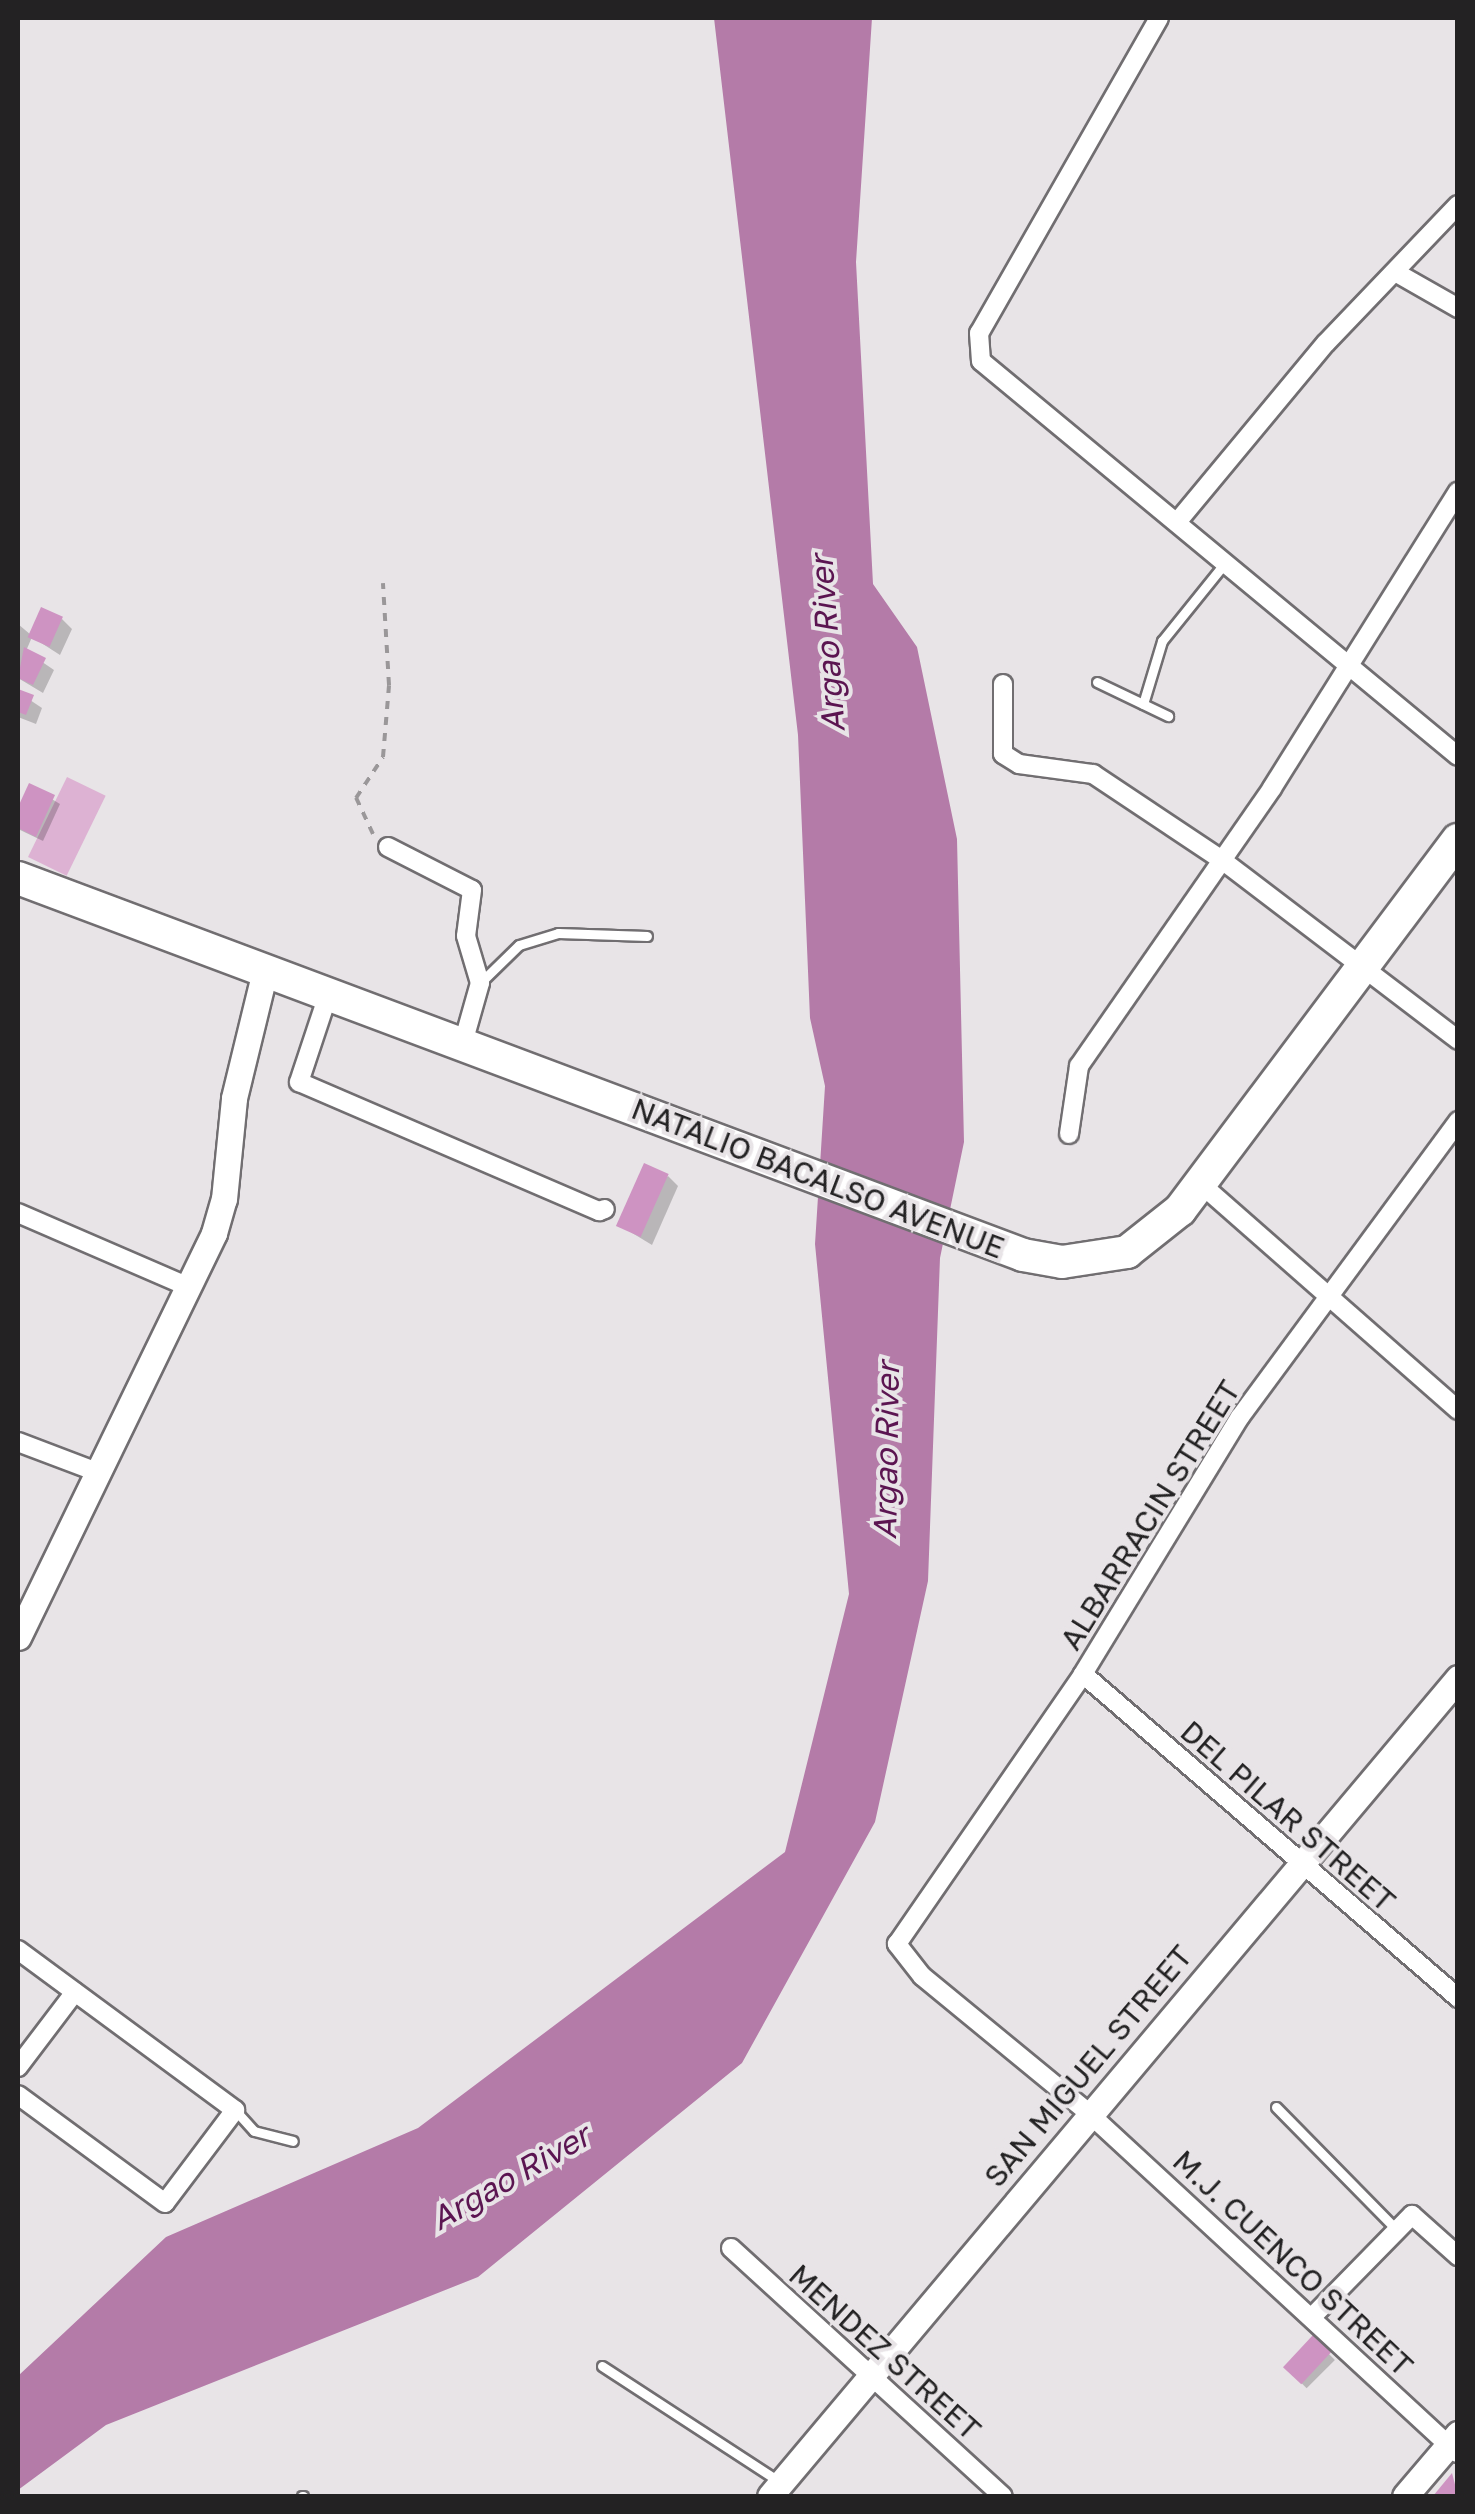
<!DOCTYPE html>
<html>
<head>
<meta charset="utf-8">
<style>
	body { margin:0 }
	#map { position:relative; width:1475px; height:2514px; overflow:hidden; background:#e8e4e7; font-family:"Golos Text",sans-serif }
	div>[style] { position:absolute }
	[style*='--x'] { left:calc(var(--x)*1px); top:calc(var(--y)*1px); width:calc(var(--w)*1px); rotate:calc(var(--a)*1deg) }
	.green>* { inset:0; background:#ddb2d3; transform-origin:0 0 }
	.water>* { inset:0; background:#b47ba8 }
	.shadow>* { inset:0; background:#0003; transform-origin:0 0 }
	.building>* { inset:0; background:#ce93c2; transform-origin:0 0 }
	.path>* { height:4px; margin-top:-2px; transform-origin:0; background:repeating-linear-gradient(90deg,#9a9799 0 8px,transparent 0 16px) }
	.roads { filter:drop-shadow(2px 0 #716e71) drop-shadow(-2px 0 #716e71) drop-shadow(0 2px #716e71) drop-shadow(0 -2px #716e71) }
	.lane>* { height:9px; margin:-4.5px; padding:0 4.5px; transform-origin:4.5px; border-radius:4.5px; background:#fff }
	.street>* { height:18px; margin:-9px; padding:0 9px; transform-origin:9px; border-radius:9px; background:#fff }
	.secondary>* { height:25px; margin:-12.5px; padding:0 12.5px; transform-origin:12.5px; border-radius:12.5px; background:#fff }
	.highway>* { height:32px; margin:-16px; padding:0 16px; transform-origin:16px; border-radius:16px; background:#fff }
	span { translate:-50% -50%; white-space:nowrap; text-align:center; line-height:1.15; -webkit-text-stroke:8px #e8e4e7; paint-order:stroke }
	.street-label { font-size:30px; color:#232223 }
	.water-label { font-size:32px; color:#5b1551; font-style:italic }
	.frame { position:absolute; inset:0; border:20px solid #232223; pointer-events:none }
</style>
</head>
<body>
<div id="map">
	<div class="green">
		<div style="left:67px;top:777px;width:43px;height:89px;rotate:26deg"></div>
	</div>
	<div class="water">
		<div style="clip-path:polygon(714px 18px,872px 18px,856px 262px,873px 584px,917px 647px,957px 839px,964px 1142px,940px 1258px,928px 1581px,875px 1822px,742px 2063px,478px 2277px,106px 2425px,18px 2490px,18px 2376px,166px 2237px,418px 2128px,785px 1852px,849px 1594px,815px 1244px,825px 1086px,810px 1018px,798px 735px)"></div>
	</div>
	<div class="shadow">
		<div style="clip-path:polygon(62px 619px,72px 629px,60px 655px,32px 637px,26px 651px,54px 670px,43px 693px,18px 678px,18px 624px,31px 635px)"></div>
		<div style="clip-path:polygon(18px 692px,42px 708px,36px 724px,18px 717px)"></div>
		<div style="clip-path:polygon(30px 786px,60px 804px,43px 841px,18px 829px)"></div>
		<div style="clip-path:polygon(668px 1176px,678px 1186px,652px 1245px,619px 1225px)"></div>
		<div style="left:1313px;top:2338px;width:31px;height:40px;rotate:45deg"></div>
	</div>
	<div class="building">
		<div style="left:41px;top:607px;width:24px;height:33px;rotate:24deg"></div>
		<div style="clip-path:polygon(24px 647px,46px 658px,33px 685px,18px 678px)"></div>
		<div style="clip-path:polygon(18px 689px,34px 695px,26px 715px,18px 712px)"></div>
		<div style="clip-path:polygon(29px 783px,55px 795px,36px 837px,18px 828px,18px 807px)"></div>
		<div style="left:644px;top:1163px;width:27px;height:69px;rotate:24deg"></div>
		<div style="left:1313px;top:2335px;width:25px;height:44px;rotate:43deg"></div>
		<div style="clip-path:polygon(1452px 2473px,1458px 2496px,1433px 2496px)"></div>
	</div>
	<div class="path">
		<div style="--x:373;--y:834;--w:40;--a:-115"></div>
		<div style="--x:356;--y:798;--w:49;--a:-56.6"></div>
		<div style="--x:383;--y:757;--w:72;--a:-85.2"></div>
		<div style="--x:389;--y:685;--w:102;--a:-93.4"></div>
	</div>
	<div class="roads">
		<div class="lane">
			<div style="--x:1097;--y:682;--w:79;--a:25.6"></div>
			<div style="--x:1143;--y:704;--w:66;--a:-73.2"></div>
			<div style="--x:1162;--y:641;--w:100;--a:-51.1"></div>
			<div style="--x:480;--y:983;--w:54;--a:-44.3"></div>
			<div style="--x:519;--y:945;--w:41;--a:-17.1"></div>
			<div style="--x:558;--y:933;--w:89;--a:1.9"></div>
			<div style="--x:1276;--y:2107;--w:173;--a:45.5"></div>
			<div style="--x:235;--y:2110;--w:28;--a:48"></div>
			<div style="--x:254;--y:2131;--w:40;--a:14.4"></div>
			<div style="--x:602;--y:2366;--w:212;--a:33.1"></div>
			<div style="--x:302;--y:2496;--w:1;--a:0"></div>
		</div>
		<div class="street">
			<div style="--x:1159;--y:18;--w:363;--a:119.7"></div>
			<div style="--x:979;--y:333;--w:28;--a:86"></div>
			<div style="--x:981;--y:361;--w:619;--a:39.63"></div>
			<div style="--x:1395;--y:272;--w:73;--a:29.7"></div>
			<div style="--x:1178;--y:521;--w:231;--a:-50.3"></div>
			<div style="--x:1326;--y:343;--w:191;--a:-46.3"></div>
			<div style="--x:1003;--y:684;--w:70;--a:90"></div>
			<div style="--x:1003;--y:754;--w:19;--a:32"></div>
			<div style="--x:1019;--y:764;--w:75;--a:7.7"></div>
			<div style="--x:1093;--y:774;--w:155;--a:33.7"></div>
			<div style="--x:1222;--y:860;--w:297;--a:37.3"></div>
			<div style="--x:388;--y:847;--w:94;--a:27.1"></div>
			<div style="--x:472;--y:890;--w:46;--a:97.4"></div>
			<div style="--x:466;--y:936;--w:49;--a:73.4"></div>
			<div style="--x:480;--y:983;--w:62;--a:105.8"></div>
			<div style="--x:328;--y:995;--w:92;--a:108.4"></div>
			<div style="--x:299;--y:1082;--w:327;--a:23.3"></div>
			<div style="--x:599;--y:1211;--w:6;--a:-18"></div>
			<div style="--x:1069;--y:1134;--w:69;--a:-81.6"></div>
			<div style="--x:1079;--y:1066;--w:338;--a:-55.2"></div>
			<div style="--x:1272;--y:788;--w:350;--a:-57.9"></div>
			<div style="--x:1202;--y:1185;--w:341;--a:41.3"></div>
			<div style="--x:18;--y:1213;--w:186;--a:23.4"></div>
			<div style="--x:18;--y:1442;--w:85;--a:20.8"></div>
			<div style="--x:1083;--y:1674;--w:496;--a:40.8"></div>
			<div style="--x:18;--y:1950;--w:270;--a:36.4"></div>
			<div style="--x:235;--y:2110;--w:116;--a:127"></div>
			<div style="--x:165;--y:2203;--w:182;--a:-143.7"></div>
			<div style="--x:18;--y:2067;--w:94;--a:-52.8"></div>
			<div style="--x:731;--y:2248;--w:368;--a:42.4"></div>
			<div style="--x:1312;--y:2317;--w:143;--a:-45.6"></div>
			<div style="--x:1412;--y:2215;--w:62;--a:41.7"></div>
			<div style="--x:1457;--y:2453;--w:500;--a:-137.3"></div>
			<div style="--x:1090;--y:2114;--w:217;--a:-140.6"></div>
			<div style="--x:922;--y:1976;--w:41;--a:-128"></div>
			<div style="--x:897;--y:1944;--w:328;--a:-55.4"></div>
			<div style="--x:1083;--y:1674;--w:301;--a:-58.6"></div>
			<div style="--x:1240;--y:1417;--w:368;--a:-53.6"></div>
		</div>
		<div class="secondary">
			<div style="--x:18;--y:1637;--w:449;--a:-64.1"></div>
			<div style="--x:214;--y:1233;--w:35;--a:-74"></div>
			<div style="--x:224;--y:1199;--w:101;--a:-84.3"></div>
			<div style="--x:234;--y:1098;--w:131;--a:-76.3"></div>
			<div style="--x:770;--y:2496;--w:1069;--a:-49.93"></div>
			<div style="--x:1405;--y:2496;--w:82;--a:-49.5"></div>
		</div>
		<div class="highway">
			<div style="--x:18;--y:878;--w:1073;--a:20.56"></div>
			<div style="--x:1023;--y:1255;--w:40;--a:10"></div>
			<div style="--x:1062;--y:1262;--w:66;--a:-8.7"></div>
			<div style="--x:1127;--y:1252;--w:68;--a:-38.4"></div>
			<div style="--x:1180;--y:1210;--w:463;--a:-53.1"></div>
		</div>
	</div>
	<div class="street-label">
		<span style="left:818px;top:1178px;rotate:21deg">NATALIO BACALSO AVENUE</span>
		<span style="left:1150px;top:1515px;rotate:-58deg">ALBARRACIN STREET</span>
		<span style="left:1288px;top:1816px;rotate:41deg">DEL PILAR STREET</span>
		<span style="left:1088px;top:2066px;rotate:-50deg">SAN MIGUEL STREET</span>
		<span style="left:1293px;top:2263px;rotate:43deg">M.J. CUENCO STREET</span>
		<span style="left:885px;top:2352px;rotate:42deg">MENDEZ STREET</span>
	</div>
	<div class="water-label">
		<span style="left:827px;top:644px;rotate:-94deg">Argao River</span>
		<span style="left:886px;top:1451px;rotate:-89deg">Argao River</span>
		<span style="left:510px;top:2177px;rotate:-30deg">Argao River</span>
	</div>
	<div class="frame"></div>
</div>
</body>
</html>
